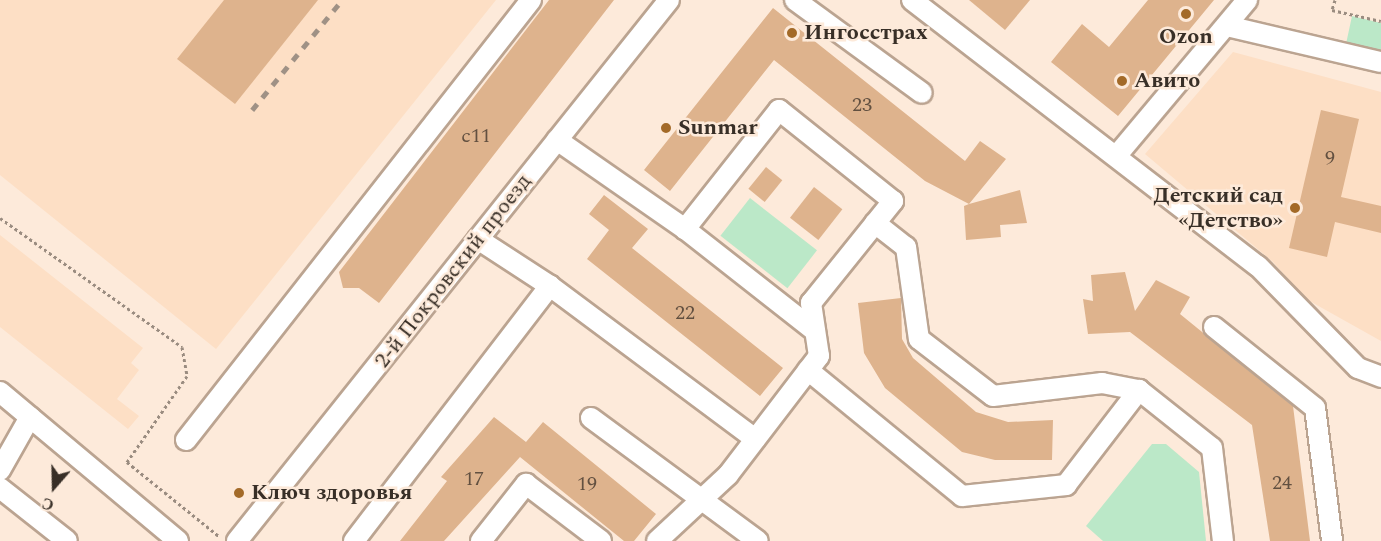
<!DOCTYPE html>
<html>
<head>
<meta charset="utf-8">
<style>
	body { margin:0 }
	#map { position:relative; width:1381px; height:541px; overflow:hidden; background:#fdeada; font-family:Spectral,serif }
	div>[style] { position:absolute }
	[style*='--x'] { left:calc(var(--x)*1px); top:calc(var(--y)*1px); width:calc(var(--w)*1px); rotate:calc(var(--a)*1deg) }
	.built>* { inset:0; background:#fddfc5 }
	.green>* { inset:0; background:#bbe8c8; transform-origin:0 0 }
	.building>* { inset:0; background:#deb38d; transform-origin:0 0 }
	.path>* { height:3px; margin-top:-1.5px; transform-origin:0; background:repeating-linear-gradient(90deg,#9a8c80 0 3px,transparent 0 6px) }
	.roads { filter:drop-shadow(2px 0 #bba491) drop-shadow(-2px 0 #bba491) drop-shadow(0 2px #bba491) drop-shadow(0 -2px #bba491) }
	.minor>* { height:20px; margin:-10px; padding:0 10px; transform-origin:10px; border-radius:10px; background:#fff }
	.rail>* { height:4.5px; margin-top:-2.25px; transform-origin:0; background:repeating-linear-gradient(90deg,#9f9185 0 8px,transparent 0 16px) }
	.dots>* { width:16px; height:16px; translate:-50% -50%; box-sizing:border-box; border:3px solid #fdeada; border-radius:50% }
	span { translate:-50% -50%; white-space:nowrap; text-align:center; line-height:1.15; -webkit-text-stroke:5px #fdeada; paint-order:stroke }
	.number-label { font-size:20px; color:#625040 }
	.number-label span { -webkit-text-stroke-width:0 }
	.poi-label { font-size:22px; color:#382f27; font-weight:700 }
	.left { translate:0 -50%; text-align:left }
	.right { translate:-100% -50%; text-align:right }
	.street-label { font-size:22px; color:#382f27 }
	.north { position:absolute; left:24px; top:457px; width:60px; height:60px; -webkit-text-stroke:4px #fdeada; paint-order:stroke; rotate:200deg; font-size:16px; font-weight:700; line-height:24px; text-align:center; color:#382f27 }
	.north::after { content:''; display:block; margin:auto; width:21px; height:27px; background:#382f27; clip-path:polygon(50% 0,100% 100%,50% 72%,0 100%) }
</style>
</head>
<body>
<div id="map">
	<div class="built">
		<div style="clip-path:polygon(0 0,496px 0,216px 349px,0 175px)"></div>
		<div style="clip-path:polygon(1233px 52px,1381px 92px,1381px 341px,1306px 299px,1273px 262px,1145px 154px)"></div>
		<div style="clip-path:polygon(0 235px,143px 348px,131px 363px,139px 370px,117px 399px,139px 416px,128px 429px,0 327px)"></div>
	</div>
	<div class="green">
		<div style="clip-path:polygon(1352px 16px,1381px 23px,1381px 52px,1346px 44px)"></div>
		<div style="left:750px;top:198px;width:85px;height:48px;rotate:38deg"></div>
		<div style="clip-path:polygon(1152px 444px,1166px 444px,1199px 472px,1206px 541px,1103px 541px,1086px 526px)"></div>
	</div>
	<div class="building">
		<div style="clip-path:polygon(224px 0,318px 0,235px 104px,177px 59px)"></div>
		<div style="clip-path:polygon(549px 0,614px 0,379px 303px,359px 288px,343px 288px,339px 272px)"></div>
		<div style="clip-path:polygon(969px 0,1030px 0,1005px 30px)"></div>
		<div style="clip-path:polygon(1148px 0,1214px 0,1118px 116px,1051px 62px,1082px 24px,1109px 47px)"></div>
		<div style="clip-path:polygon(773px 8px,965px 161px,980px 141px,1006px 159px,969px 204px,1020px 190px,1027px 223px,1000px 225px,1001px 237px,966px 240px,964px 206px,969px 204px,925px 181px,774px 60px,670px 191px,644px 170px)"></div>
		<div style="clip-path:polygon(1321px 110px,1359px 119px,1341px 197px,1381px 206px,1381px 233px,1335px 222px,1327px 257px,1289px 248px)"></div>
		<div style="left:766px;top:167px;width:21px;height:28px;rotate:39deg"></div>
		<div style="left:814px;top:187px;width:36px;height:39px;rotate:38deg"></div>
		<div style="clip-path:polygon(604px 195px,648px 229px,632px 248px,783px 368px,760px 396px,587px 259px,609px 230px,589px 214px)"></div>
		<div style="clip-path:polygon(1125px 272px,1135px 311px,1156px 280px,1190px 297px,1180px 314px,1293px 406px,1310px 541px,1270px 541px,1252px 425px,1130px 332px,1088px 334px,1083px 299px,1093px 301px,1091px 275px)"></div>
		<div style="clip-path:polygon(901px 298px,902px 339px,913px 358px,976px 412px,1008px 422px,1053px 420px,1052px 460px,995px 460px,962px 452px,885px 388px,864px 353px,858px 303px)"></div>
		<div style="clip-path:polygon(494px 417px,526px 442px,543px 422px,656px 514px,634px 541px,624px 541px,520px 457px,444px 541px,400px 541px,447px 481px,441px 477px)"></div>
	</div>
	<div class="path">
		<div style="--x:1335;--y:0;--w:10;--a:107"></div>
		<div style="--x:1332;--y:10;--w:50;--a:12.7"></div>
		<div style="--x:0;--y:218;--w:223;--a:35.3"></div>
		<div style="--x:182;--y:347;--w:29;--a:80"></div>
		<div style="--x:187;--y:376;--w:105;--a:124.9"></div>
		<div style="--x:127;--y:462;--w:119;--a:38.9"></div>
	</div>
	<div class="roads">
		<div class="minor">
			<div style="--x:795;--y:0;--w:157;--a:36.2"></div>
			<div style="--x:912;--y:0;--w:436;--a:37.6"></div>
			<div style="--x:1258;--y:266;--w:143;--a:45.6"></div>
			<div style="--x:1358;--y:368;--w:25;--a:21"></div>
			<div style="--x:1227;--y:26;--w:158;--a:13.2"></div>
			<div style="--x:557;--y:140;--w:156;--a:34.8"></div>
			<div style="--x:685;--y:229;--w:165;--a:38.1"></div>
			<div style="--x:1118;--y:154;--w:201;--a:-50"></div>
			<div style="--x:875;--y:223;--w:39;--a:38"></div>
			<div style="--x:906;--y:247;--w:93;--a:82"></div>
			<div style="--x:919;--y:339;--w:93;--a:37.6"></div>
			<div style="--x:993;--y:396;--w:110;--a:-6.8"></div>
			<div style="--x:1102;--y:383;--w:38;--a:11"></div>
			<div style="--x:550;--y:286;--w:256;--a:36.7"></div>
			<div style="--x:1214;--y:327;--w:129;--a:38.7"></div>
			<div style="--x:1315;--y:408;--w:134;--a:82.7"></div>
			<div style="--x:808;--y:370;--w:199;--a:39.3"></div>
			<div style="--x:962;--y:496;--w:105;--a:-6"></div>
			<div style="--x:1066;--y:485;--w:120;--a:-52.5"></div>
			<div style="--x:1139;--y:390;--w:93;--a:38.5"></div>
			<div style="--x:1212;--y:448;--w:94;--a:83.3"></div>
			<div style="--x:0;--y:392;--w:232;--a:39.9"></div>
			<div style="--x:591;--y:418;--w:207;--a:36.4"></div>
			<div style="--x:186;--y:440;--w:559;--a:-51.9"></div>
			<div style="--x:0;--y:470;--w:61;--a:-60.5"></div>
			<div style="--x:0;--y:488;--w:85;--a:38.3"></div>
			<div style="--x:237;--y:541;--w:692;--a:-51.39"></div>
			<div style="--x:354;--y:541;--w:322;--a:-52.5"></div>
			<div style="--x:550;--y:286;--w:86;--a:-146.9"></div>
			<div style="--x:481;--y:541;--w:73;--a:-51.7"></div>
			<div style="--x:526;--y:484;--w:94;--a:37.2"></div>
			<div style="--x:657;--y:541;--w:97;--a:-42.9"></div>
			<div style="--x:728;--y:475;--w:150;--a:-52.6"></div>
			<div style="--x:819;--y:356;--w:54;--a:-98.6"></div>
			<div style="--x:811;--y:303;--w:131;--a:-51.2"></div>
			<div style="--x:893;--y:201;--w:146;--a:-141.4"></div>
			<div style="--x:779;--y:110;--w:152;--a:128.3"></div>
		</div>
	</div>
	<div class="rail">
		<div style="--x:252;--y:110;--w:142;--a:-50.7"></div>
	</div>
	<div class="dots">
		<div style="left:1186px;top:14px;background:#a36a28"></div>
		<div style="left:792px;top:33px;background:#a36a28"></div>
		<div style="left:1122px;top:81px;background:#a36a28"></div>
		<div style="left:666px;top:128px;background:#a36a28"></div>
		<div style="left:1295px;top:208px;background:#a36a28"></div>
		<div style="left:239px;top:493px;background:#a36a28"></div>
	</div>
	<div class="number-label">
		<span style="left:862px;top:105px">23</span>
		<span style="left:476px;top:136px">с11</span>
		<span style="left:1330px;top:158px">9</span>
		<span style="left:685px;top:313px">22</span>
		<span style="left:474px;top:479px">17</span>
		<span style="left:1282px;top:483px">24</span>
		<span style="left:587px;top:484px">19</span>
	</div>
	<div class="poi-label">
		<span class="left" style="left:804px;top:33px">Ингосстрах</span>
		<span style="left:1186px;top:37px">Ozon</span>
		<span class="left" style="left:1134px;top:81px">Авито</span>
		<span class="left" style="left:678px;top:128px">Sunmar</span>
		<span class="right" style="left:1283px;top:208px">Детский сад<br>«Детство»</span>
		<span class="left" style="left:251px;top:493px">Ключ здоровья</span>
	</div>
	<div class="street-label">
		<span style="left:453px;top:271px;rotate:-52deg">2-й Покровский проезд</span>
	</div>
	<div class="north">С</div>
</div>
</body>
</html>
